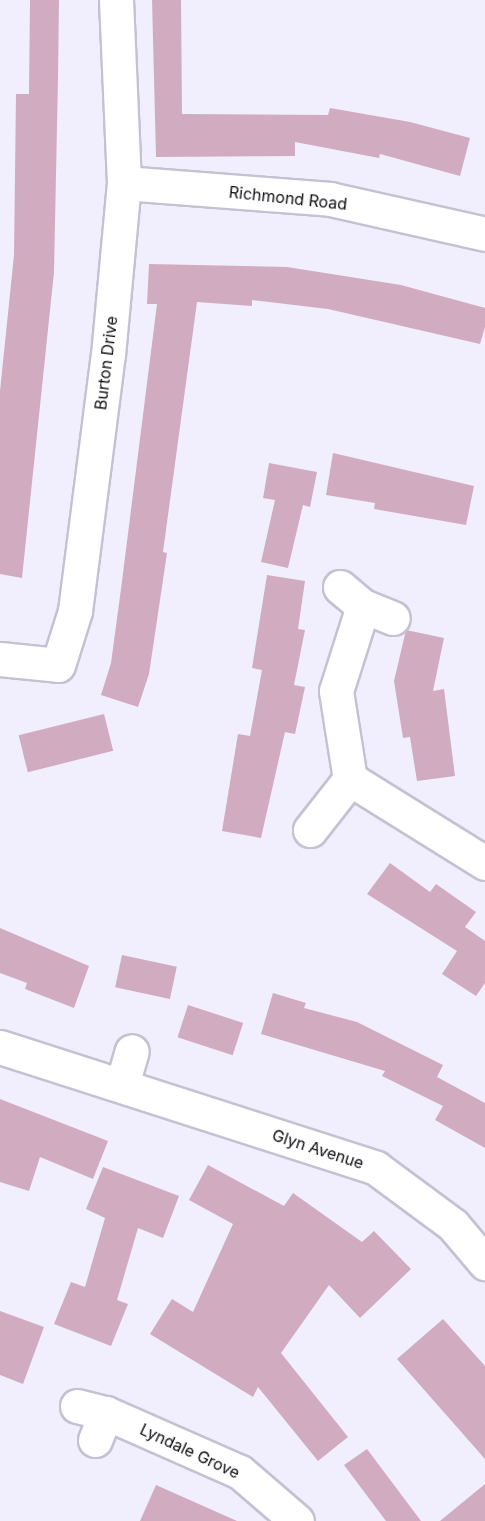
<!DOCTYPE html>
<html>
<head>
<meta charset="utf-8">
<style>
	body { margin:0 }
	#map { position:relative; width:485px; height:1521px; overflow:hidden; background:#f1eefd; font-family:Inter,sans-serif }
	div>[style] { position:absolute }
	[style*='--x'] { left:calc(var(--x)*1px); top:calc(var(--y)*1px); width:calc(var(--w)*1px); rotate:calc(var(--a)*1deg) }
	.building>* { inset:0; background:#d1acc0; transform-origin:0 0 }
	.roads { filter:drop-shadow(2px 0 #c5c1d3) drop-shadow(-2px 0 #c5c1d3) drop-shadow(0 2px #c5c1d3) drop-shadow(0 -2px #c5c1d3) }
	.street>* { height:33px; margin:-16.5px; padding:0 16.5px; transform-origin:16.5px; border-radius:16.5px; background:#fff }
	span { translate:-50% -50%; white-space:nowrap; text-align:center; line-height:1.15; -webkit-text-stroke:4.5px #fff; paint-order:stroke }
	.street-label { font-size:16px; color:#0c0b10 }
</style>
</head>
<body>
<div id="map">
	<div class="building">
		<div style="clip-path:polygon(30px 0,59px 0,58px 78px,54px 272px,22px 578px,0 574px,0 391px,14px 255px,16px 94px,29px 94px)"></div>
		<div style="clip-path:polygon(152px 0,181px 0,182px 114px,328px 115px,330px 108px,410px 122px,470px 138px,460px 176px,380px 154px,379px 158px,295px 142px,295px 156px,156px 157px)"></div>
		<div style="clip-path:polygon(149px 264px,287px 267px,401px 285px,485px 308px,485px 327px,480px 344px,328px 309px,252px 300px,252px 306px,197px 302px,163px 552px,167px 553px,149px 674px,138px 707px,101px 695px,111px 663px,121px 589px,157px 304px,147px 304px)"></div>
		<div style="clip-path:polygon(333px 453px,474px 486px,466px 525px,374px 509px,375px 503px,326px 495px)"></div>
		<div style="clip-path:polygon(269px 463px,317px 472px,310px 507px,303px 505px,288px 568px,261px 562px,275px 500px,263px 498px)"></div>
		<div style="clip-path:polygon(267px 575px,305px 581px,298px 629px,305px 630px,294px 685px,305px 687px,295px 734px,285px 732px,261px 838px,222px 831px,238px 734px,250px 736px,262px 670px,252px 668px)"></div>
		<div style="clip-path:polygon(406px 630px,444px 638px,433px 691px,444px 689px,455px 776px,417px 781px,410px 737px,403px 738px,394px 681px)"></div>
		<div style="left:104px;top:714px;width:38px;height:88px;rotate:76deg"></div>
		<div style="clip-path:polygon(390px 863px,430px 892px,436px 884px,476px 912px,465px 927px,485px 941px,485px 983px,476px 996px,442px 974px,457px 951px,367px 894px)"></div>
		<div style="clip-path:polygon(0 928px,89px 966px,74px 1008px,25px 989px,27px 983px,0 973px)"></div>
		<div style="left:122px;top:955px;width:56px;height:33px;rotate:12deg"></div>
		<div style="clip-path:polygon(273px 993px,306px 1003px,304px 1008px,357px 1022px,443px 1065px,437px 1077px,485px 1103px,485px 1148px,435px 1120px,443px 1106px,382px 1076px,385px 1071px,261px 1034px)"></div>
		<div style="left:188px;top:1005px;width:58px;height:34px;rotate:18deg"></div>
		<div style="clip-path:polygon(0 1099px,108px 1141px,93px 1179px,40px 1157px,29px 1191px,0 1182px)"></div>
		<div style="clip-path:polygon(208px 1165px,284px 1206px,293px 1193px,362px 1242px,374px 1231px,411px 1269px,360px 1318px,329px 1285px,281px 1353px,348px 1437px,318px 1461px,258px 1387px,253px 1397px,150px 1334px,172px 1299px,193px 1312px,233px 1224px,189px 1200px)"></div>
		<div style="clip-path:polygon(103px 1167px,179px 1196px,163px 1238px,138px 1228px,117px 1300px,128px 1304px,111px 1346px,54px 1324px,71px 1282px,85px 1287px,105px 1218px,86px 1209px)"></div>
		<div style="clip-path:polygon(0 1311px,44px 1327px,23px 1384px,0 1375px)"></div>
		<div style="clip-path:polygon(443px 1319px,485px 1366px,485px 1459px,397px 1359px)"></div>
		<div style="clip-path:polygon(367px 1449px,421px 1521px,386px 1521px,344px 1465px)"></div>
		<div style="clip-path:polygon(485px 1484px,485px 1521px,440px 1521px)"></div>
		<div style="clip-path:polygon(156px 1485px,237px 1521px,140px 1521px)"></div>
	</div>
	<div class="roads">
		<div class="street">
			<div style="--x:124;--y:183;--w:207;--a:4.4"></div>
			<div style="--x:330;--y:199;--w:159;--a:12.7"></div>
			<div style="--x:340;--y:587;--w:30;--a:40"></div>
			<div style="--x:363;--y:606;--w:32;--a:22"></div>
			<div style="--x:363;--y:606;--w:89;--a:107.6"></div>
			<div style="--x:336;--y:691;--w:89;--a:81"></div>
			<div style="--x:350;--y:779;--w:159;--a:31.9"></div>
			<div style="--x:0;--y:659;--w:58;--a:5.9"></div>
			<div style="--x:58;--y:665;--w:57;--a:-72.5"></div>
			<div style="--x:75;--y:611;--w:258;--a:-82.7"></div>
			<div style="--x:108;--y:355;--w:173;--a:-84.7"></div>
			<div style="--x:124;--y:183;--w:183;--a:-92.5"></div>
			<div style="--x:310;--y:830;--w:65;--a:-51.9"></div>
			<div style="--x:0;--y:1047;--w:395;--a:17.8"></div>
			<div style="--x:376;--y:1168;--w:96;--a:36.5"></div>
			<div style="--x:453;--y:1225;--w:50;--a:49.9"></div>
			<div style="--x:122;--y:1085;--w:35;--a:-74"></div>
			<div style="--x:77;--y:1406;--w:30;--a:14"></div>
			<div style="--x:106;--y:1413;--w:146;--a:23.8"></div>
			<div style="--x:240;--y:1472;--w:75;--a:40.7"></div>
			<div style="--x:95;--y:1440;--w:29;--a:-68"></div>
		</div>
	</div>
	<div class="street-label">
		<span style="left:288px;top:198px;rotate:6deg">Richmond Road</span>
		<span style="left:106px;top:363px;rotate:-83deg">Burton Drive</span>
		<span style="left:318px;top:1149px;rotate:18deg">Glyn Avenue</span>
		<span style="left:190px;top:1451px;rotate:25deg">Lyndale Grove</span>
	</div>
</div>
</body>
</html>
